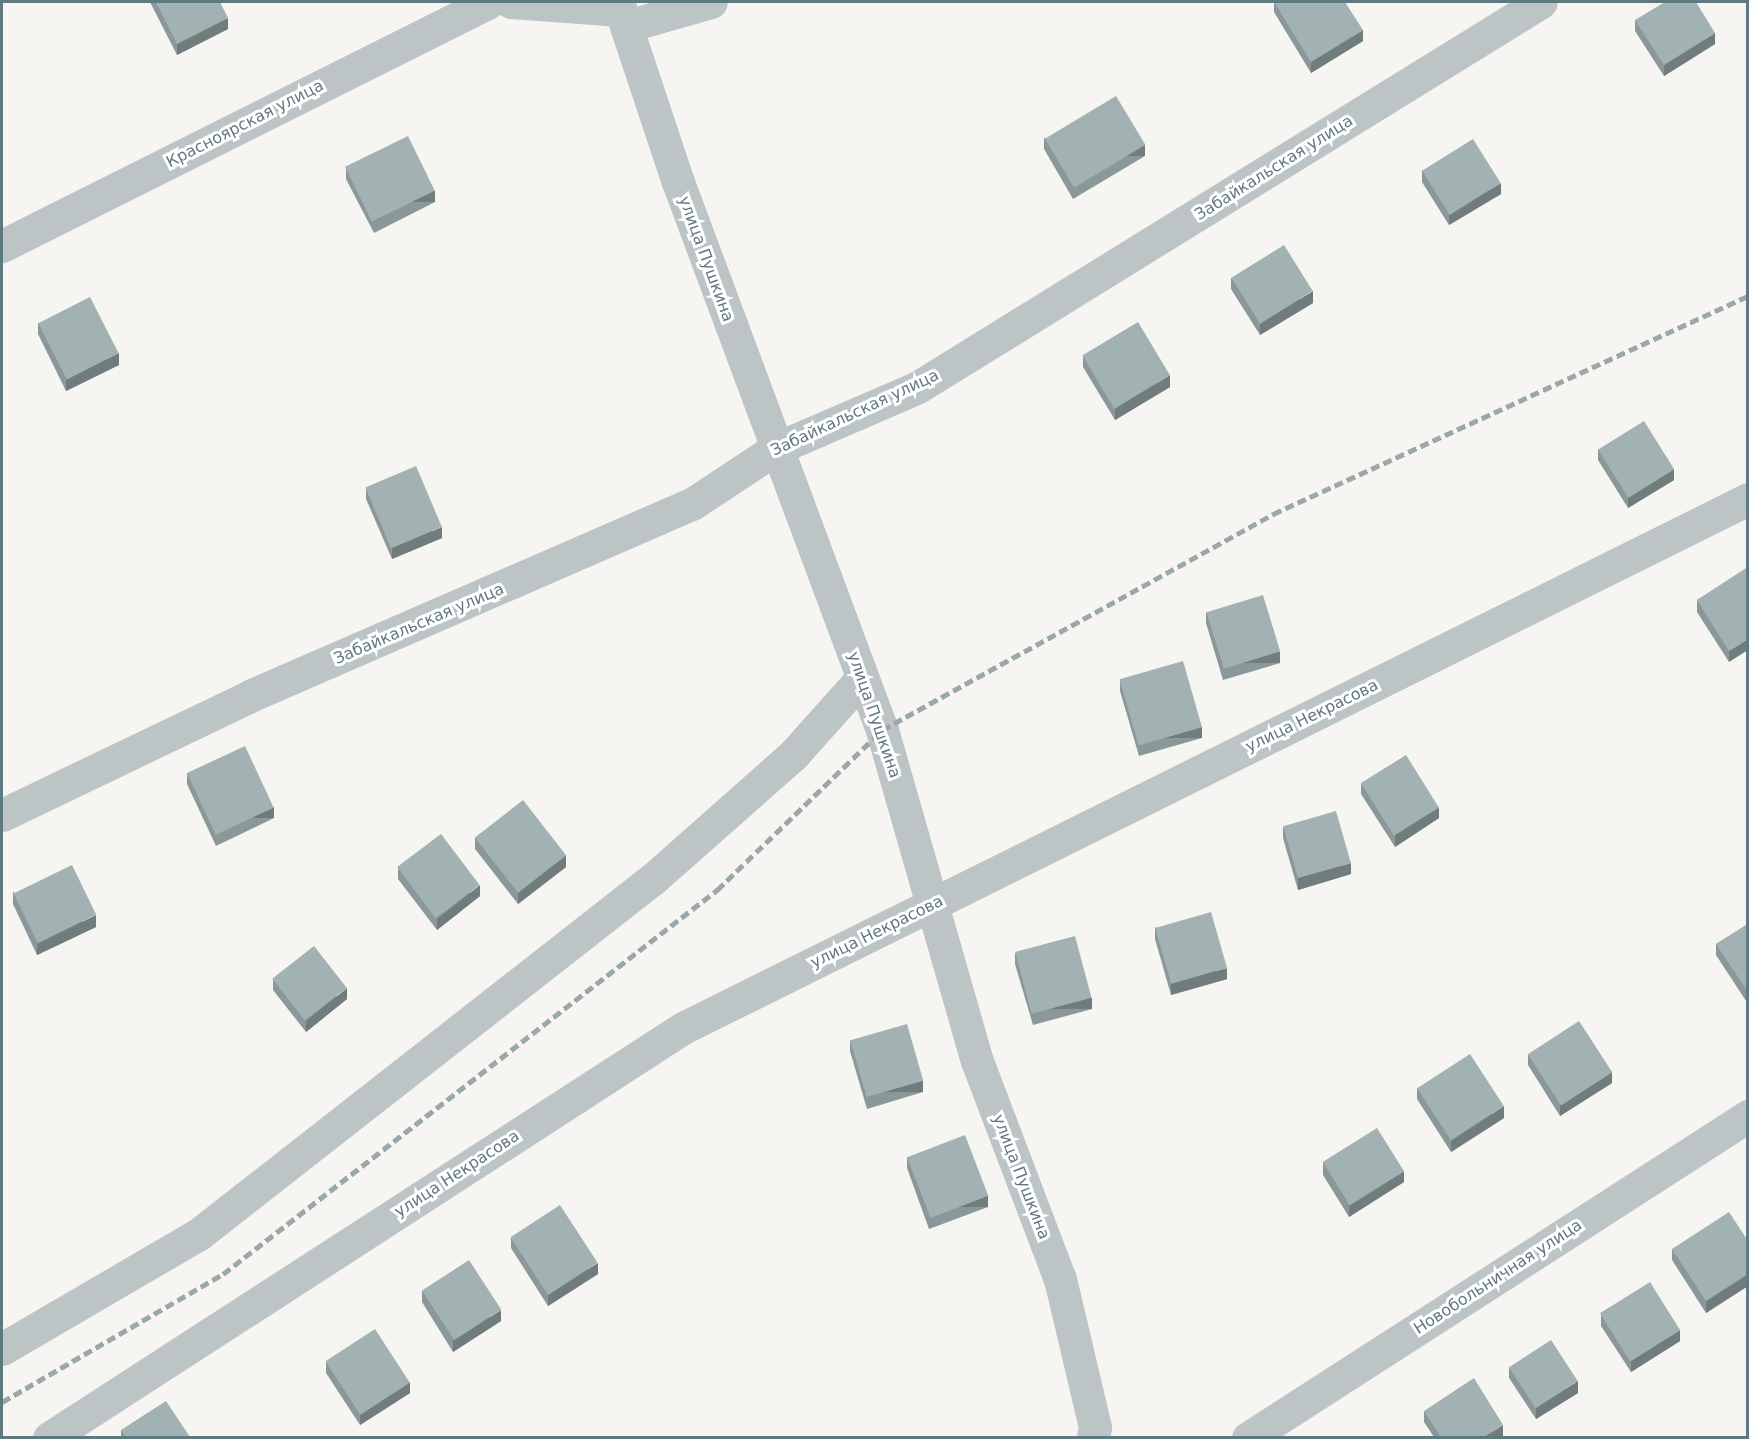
<!DOCTYPE html>
<html>
<head>
<meta charset="utf-8">
<style>
	body { margin:0 }
	#map { position:relative; width:1749px; height:1439px; overflow:hidden; background:#f6f5f2; font-family:"DejaVu Sans",sans-serif }
	div>[style] { position:absolute }
	[style*='--x'] { left:calc(var(--x)*1px); top:calc(var(--y)*1px); width:calc(var(--w)*1px); rotate:calc(var(--a)*1deg) }
	.minor>* { height:33px; margin:-16.5px; padding:0 16.5px; transform-origin:16.5px; border-radius:16.5px; background:#bcc4c5 }
	.rail>* { height:4.5px; margin-top:-2.25px; transform-origin:0; background:repeating-linear-gradient(90deg,#9ba8aa 0 9px,transparent 0 13.5px) }
	.wall>* { inset:0; background:#8b9899 }
	.shaded-wall>* { inset:0; background:#717c7d; transform-origin:0 0 }
	.building>* { inset:0; background:#a2b1b2; transform-origin:0 0 }
	span { translate:-50% -50%; white-space:nowrap; text-align:center; line-height:1.15; -webkit-text-stroke:6px #fff; paint-order:stroke }
	.street-label { font-size:16px; color:#5f7a7e }
	.frame { position:absolute; inset:0; border:3px solid #5f7a7e; pointer-events:none }
</style>
</head>
<body>
<div id="map">
	<div class="minor">
		<div style="--x:511;--y:2;--w:110;--a:4.2"></div>
		<div style="--x:618;--y:2;--w:190;--a:71.6"></div>
		<div style="--x:678;--y:182;--w:585;--a:69.58"></div>
		<div style="--x:882;--y:730;--w:344;--a:74"></div>
		<div style="--x:977;--y:1061;--w:233;--a:69.2"></div>
		<div style="--x:1060;--y:1279;--w:152;--a:76.7"></div>
		<div style="--x:1095;--y:1427;--w:11;--a:100"></div>
		<div style="--x:627;--y:26;--w:87;--a:-15.9"></div>
		<div style="--x:2;--y:246;--w:545;--a:-26.61"></div>
		<div style="--x:2;--y:815;--w:277;--a:-25.6"></div>
		<div style="--x:252;--y:695;--w:480;--a:-23.5"></div>
		<div style="--x:692;--y:504;--w:100;--a:-33.5"></div>
		<div style="--x:775;--y:449;--w:156;--a:-23.4"></div>
		<div style="--x:918;--y:387;--w:732;--a:-31.72"></div>
		<div style="--x:2;--y:1349;--w:228;--a:-30.3"></div>
		<div style="--x:199;--y:1234;--w:578;--a:-38.04"></div>
		<div style="--x:654;--y:878;--w:187;--a:-41.5"></div>
		<div style="--x:794;--y:754;--w:102;--a:-48.2"></div>
		<div style="--x:49;--y:1438;--w:755;--a:-32.89"></div>
		<div style="--x:683;--y:1028;--w:1189;--a:-26.41"></div>
		<div style="--x:1248;--y:1438;--w:595;--a:-32.78"></div>
	</div>
	<div class="rail">
		<div style="--x:2;--y:1402;--w:255;--a:-30.1"></div>
		<div style="--x:223;--y:1274;--w:626;--a:-37.86"></div>
		<div style="--x:717;--y:890;--w:230;--a:-44.1"></div>
		<div style="--x:882;--y:730;--w:447;--a:-28.9"></div>
		<div style="--x:1273;--y:514;--w:523;--a:-24.65"></div>
	</div>
	<div class="wall">
		<div style="clip-path:polygon(150px 2px,220px 2px,228px 29px,177px 55px)"></div>
		<div style="clip-path:polygon(1274px 2px,1363px 41px,1311px 73px,1274px 12px)"></div>
		<div style="clip-path:polygon(1635px 20px,1715px 44px,1664px 76px,1635px 31px)"></div>
		<div style="clip-path:polygon(1044px 138px,1145px 156px,1073px 199px,1044px 149px)"></div>
		<div style="clip-path:polygon(346px 168px,435px 202px,374px 233px,346px 179px)"></div>
		<div style="clip-path:polygon(1422px 170px,1501px 194px,1449px 225px,1422px 182px)"></div>
		<div style="clip-path:polygon(1231px 278px,1313px 303px,1260px 335px,1231px 289px)"></div>
		<div style="clip-path:polygon(38px 323px,119px 365px,66px 391px,38px 334px)"></div>
		<div style="clip-path:polygon(1083px 356px,1170px 387px,1115px 420px,1083px 367px)"></div>
		<div style="clip-path:polygon(1598px 449px,1674px 480px,1628px 508px,1598px 460px)"></div>
		<div style="clip-path:polygon(366px 488px,442px 538px,392px 559px,366px 499px)"></div>
		<div style="clip-path:polygon(1748px 570px,1729px 662px,1697px 612px,1697px 600px)"></div>
		<div style="clip-path:polygon(1206px 612px,1280px 663px,1223px 680px,1206px 623px)"></div>
		<div style="clip-path:polygon(1120px 680px,1202px 738px,1139px 756px,1120px 691px)"></div>
		<div style="clip-path:polygon(187px 773px,274px 818px,216px 846px,187px 784px)"></div>
		<div style="clip-path:polygon(1361px 783px,1439px 818px,1395px 847px,1361px 794px)"></div>
		<div style="clip-path:polygon(1283px 827px,1351px 874px,1298px 890px,1283px 838px)"></div>
		<div style="clip-path:polygon(475px 838px,566px 867px,518px 904px,475px 849px)"></div>
		<div style="clip-path:polygon(398px 868px,480px 896px,437px 930px,398px 879px)"></div>
		<div style="clip-path:polygon(13px 892px,96px 927px,37px 955px,13px 904px)"></div>
		<div style="clip-path:polygon(1748px 924px,1748px 1004px,1716px 955px,1716px 944px)"></div>
		<div style="clip-path:polygon(1155px 927px,1227px 979px,1171px 995px,1155px 939px)"></div>
		<div style="clip-path:polygon(1015px 953px,1092px 1009px,1033px 1025px,1015px 964px)"></div>
		<div style="clip-path:polygon(273px 979px,347px 999px,306px 1032px,273px 990px)"></div>
		<div style="clip-path:polygon(850px 1040px,923px 1092px,867px 1109px,850px 1051px)"></div>
		<div style="clip-path:polygon(1528px 1054px,1612px 1083px,1560px 1116px,1528px 1065px)"></div>
		<div style="clip-path:polygon(1417px 1088px,1504px 1118px,1451px 1152px,1417px 1099px)"></div>
		<div style="clip-path:polygon(907px 1157px,988px 1207px,929px 1229px,907px 1168px)"></div>
		<div style="clip-path:polygon(1323px 1163px,1404px 1182px,1349px 1217px,1323px 1175px)"></div>
		<div style="clip-path:polygon(511px 1237px,598px 1274px,548px 1306px,511px 1248px)"></div>
		<div style="clip-path:polygon(1748px 1241px,1748px 1286px,1706px 1313px,1672px 1260px,1672px 1249px)"></div>
		<div style="clip-path:polygon(422px 1291px,501px 1321px,453px 1352px,422px 1302px)"></div>
		<div style="clip-path:polygon(1601px 1314px,1680px 1341px,1631px 1372px,1601px 1326px)"></div>
		<div style="clip-path:polygon(326px 1362px,410px 1393px,360px 1425px,326px 1373px)"></div>
		<div style="clip-path:polygon(1509px 1367px,1578px 1393px,1536px 1419px,1509px 1378px)"></div>
		<div style="clip-path:polygon(1424px 1411px,1503px 1436px,1501px 1437px,1434px 1437px,1424px 1422px)"></div>
		<div style="clip-path:polygon(121px 1430px,190px 1437px,121px 1437px)"></div>
	</div>
	<div class="shaded-wall">
		<div style="clip-path:polygon(228px 18px,228px 29px,177px 55px,177px 44px)"></div>
		<div style="clip-path:polygon(1363px 30px,1363px 41px,1311px 73px,1311px 62px)"></div>
		<div style="clip-path:polygon(1715px 33px,1715px 44px,1664px 76px,1664px 65px)"></div>
		<div style="left:1145px;top:145px;width:11px;height:84px;rotate:90deg"></div>
		<div style="clip-path:polygon(1501px 183px,1501px 194px,1449px 225px,1449px 214px)"></div>
		<div style="left:435px;top:191px;width:11px;height:68px;rotate:90deg"></div>
		<div style="clip-path:polygon(1313px 291px,1313px 303px,1260px 335px,1260px 324px)"></div>
		<div style="clip-path:polygon(119px 353px,119px 365px,66px 391px,66px 379px)"></div>
		<div style="clip-path:polygon(1170px 375px,1170px 387px,1115px 420px,1115px 409px)"></div>
		<div style="clip-path:polygon(1674px 469px,1674px 480px,1628px 508px,1628px 497px)"></div>
		<div style="clip-path:polygon(442px 527px,442px 538px,392px 559px,392px 548px)"></div>
		<div style="clip-path:polygon(1748px 639px,1748px 650px,1729px 662px,1729px 651px)"></div>
		<div style="left:1280px;top:652px;width:11px;height:59px;rotate:90deg"></div>
		<div style="left:1202px;top:727px;width:11px;height:66px;rotate:90deg"></div>
		<div style="left:274px;top:807px;width:11px;height:64px;rotate:90deg"></div>
		<div style="clip-path:polygon(1439px 807px,1439px 818px,1395px 847px,1395px 835px)"></div>
		<div style="clip-path:polygon(566px 855px,566px 867px,518px 904px,518px 893px)"></div>
		<div style="clip-path:polygon(1351px 863px,1351px 874px,1298px 890px,1298px 878px)"></div>
		<div style="clip-path:polygon(480px 885px,480px 896px,437px 930px,437px 919px)"></div>
		<div style="clip-path:polygon(96px 915px,96px 927px,37px 955px,37px 944px)"></div>
		<div style="clip-path:polygon(1227px 968px,1227px 979px,1171px 995px,1171px 983px)"></div>
		<div style="clip-path:polygon(347px 988px,347px 999px,306px 1032px,306px 1021px)"></div>
		<div style="left:1092px;top:998px;width:11px;height:61px;rotate:90deg"></div>
		<div style="clip-path:polygon(1612px 1072px,1612px 1083px,1560px 1116px,1560px 1105px)"></div>
		<div style="left:923px;top:1081px;width:11px;height:59px;rotate:90deg"></div>
		<div style="clip-path:polygon(1504px 1106px,1504px 1118px,1451px 1152px,1451px 1141px)"></div>
		<div style="clip-path:polygon(1404px 1171px,1404px 1182px,1349px 1217px,1349px 1206px)"></div>
		<div style="left:988px;top:1196px;width:11px;height:63px;rotate:90deg"></div>
		<div style="clip-path:polygon(598px 1263px,598px 1274px,548px 1306px,548px 1294px)"></div>
		<div style="clip-path:polygon(1748px 1274px,1748px 1286px,1706px 1313px,1706px 1301px)"></div>
		<div style="clip-path:polygon(501px 1310px,501px 1321px,453px 1352px,453px 1341px)"></div>
		<div style="clip-path:polygon(1680px 1330px,1680px 1341px,1631px 1372px,1631px 1361px)"></div>
		<div style="clip-path:polygon(1578px 1381px,1578px 1393px,1536px 1419px,1536px 1408px)"></div>
		<div style="clip-path:polygon(410px 1382px,410px 1393px,360px 1425px,360px 1413px)"></div>
		<div style="clip-path:polygon(1503px 1425px,1503px 1436px,1501px 1437px,1484px 1437px)"></div>
	</div>
	<div class="building">
		<div style="clip-path:polygon(156px 2px,220px 2px,228px 18px,177px 44px)"></div>
		<div style="clip-path:polygon(1274px 2px,1345px 2px,1363px 30px,1311px 62px)"></div>
		<div style="clip-path:polygon(1665px 2px,1696px 2px,1715px 33px,1664px 65px,1635px 20px)"></div>
		<div style="left:1116px;top:96px;width:57px;height:83px;rotate:59deg"></div>
		<div style="left:408px;top:136px;width:61px;height:70px;rotate:64deg"></div>
		<div style="left:1473px;top:139px;width:52px;height:60px;rotate:58deg"></div>
		<div style="left:1284px;top:245px;width:54px;height:62px;rotate:58deg"></div>
		<div style="left:90px;top:297px;width:63px;height:58px;rotate:63deg"></div>
		<div style="left:1138px;top:322px;width:62px;height:65px;rotate:59deg"></div>
		<div style="left:1644px;top:421px;width:57px;height:54px;rotate:58deg"></div>
		<div style="left:416px;top:466px;width:66px;height:55px;rotate:67deg"></div>
		<div style="clip-path:polygon(1746px 568px,1748px 570px,1748px 639px,1729px 651px,1697px 600px)"></div>
		<div style="left:1263px;top:595px;width:59px;height:59px;rotate:73deg"></div>
		<div style="left:1183px;top:661px;width:69px;height:66px;rotate:74deg"></div>
		<div style="left:245px;top:746px;width:68px;height:64px;rotate:65deg"></div>
		<div style="left:1406px;top:755px;width:62px;height:53px;rotate:58deg"></div>
		<div style="left:523px;top:800px;width:70px;height:61px;rotate:52deg"></div>
		<div style="left:1336px;top:811px;width:54px;height:55px;rotate:74deg"></div>
		<div style="left:441px;top:834px;width:64px;height:55px;rotate:53deg"></div>
		<div style="left:72px;top:865px;width:55px;height:65px;rotate:64deg"></div>
		<div style="left:1211px;top:912px;width:58px;height:58px;rotate:74deg"></div>
		<div style="clip-path:polygon(1748px 924px,1748px 992px,1716px 944px)"></div>
		<div style="left:1075px;top:936px;width:64px;height:62px;rotate:75deg"></div>
		<div style="left:314px;top:946px;width:53px;height:53px;rotate:52deg"></div>
		<div style="left:1579px;top:1021px;width:61px;height:61px;rotate:57deg"></div>
		<div style="left:907px;top:1024px;width:59px;height:59px;rotate:74deg"></div>
		<div style="left:1470px;top:1054px;width:62px;height:63px;rotate:57deg"></div>
		<div style="left:1377px;top:1128px;width:51px;height:64px;rotate:58deg"></div>
		<div style="left:965px;top:1135px;width:65px;height:62px;rotate:69deg"></div>
		<div style="left:560px;top:1205px;width:69px;height:59px;rotate:57deg"></div>
		<div style="clip-path:polygon(1729px 1212px,1748px 1241px,1748px 1274px,1706px 1301px,1672px 1249px)"></div>
		<div style="left:469px;top:1260px;width:59px;height:56px;rotate:57deg"></div>
		<div style="left:1650px;top:1282px;width:57px;height:59px;rotate:58deg"></div>
		<div style="left:375px;top:1329px;width:64px;height:59px;rotate:57deg"></div>
		<div style="left:1551px;top:1340px;width:49px;height:50px;rotate:57deg"></div>
		<div style="clip-path:polygon(1474px 1378px,1503px 1425px,1484px 1437px,1441px 1437px,1424px 1411px)"></div>
		<div style="clip-path:polygon(166px 1401px,190px 1437px,126px 1437px,121px 1430px)"></div>
	</div>
	<div class="street-label">
		<span style="left:245px;top:124px;rotate:-27deg">Красноярская улица</span>
		<span style="left:1274px;top:168px;rotate:-32deg">Забайкальская улица</span>
		<span style="left:706px;top:259px;rotate:70deg">улица Пушкина</span>
		<span style="left:855px;top:413px;rotate:-25deg">Забайкальская улица</span>
		<span style="left:419px;top:624px;rotate:-23deg">Забайкальская улица</span>
		<span style="left:874px;top:715px;rotate:71deg">улица Пушкина</span>
		<span style="left:1312px;top:716px;rotate:-26deg">улица Некрасова</span>
		<span style="left:877px;top:932px;rotate:-26deg">улица Некрасова</span>
		<span style="left:457px;top:1174px;rotate:-33deg">улица Некрасова</span>
		<span style="left:1021px;top:1177px;rotate:69deg">улица Пушкина</span>
		<span style="left:1498px;top:1277px;rotate:-33deg">Новобольничная улица</span>
	</div>
	<div class="frame"></div>
</div>
</body>
</html>
